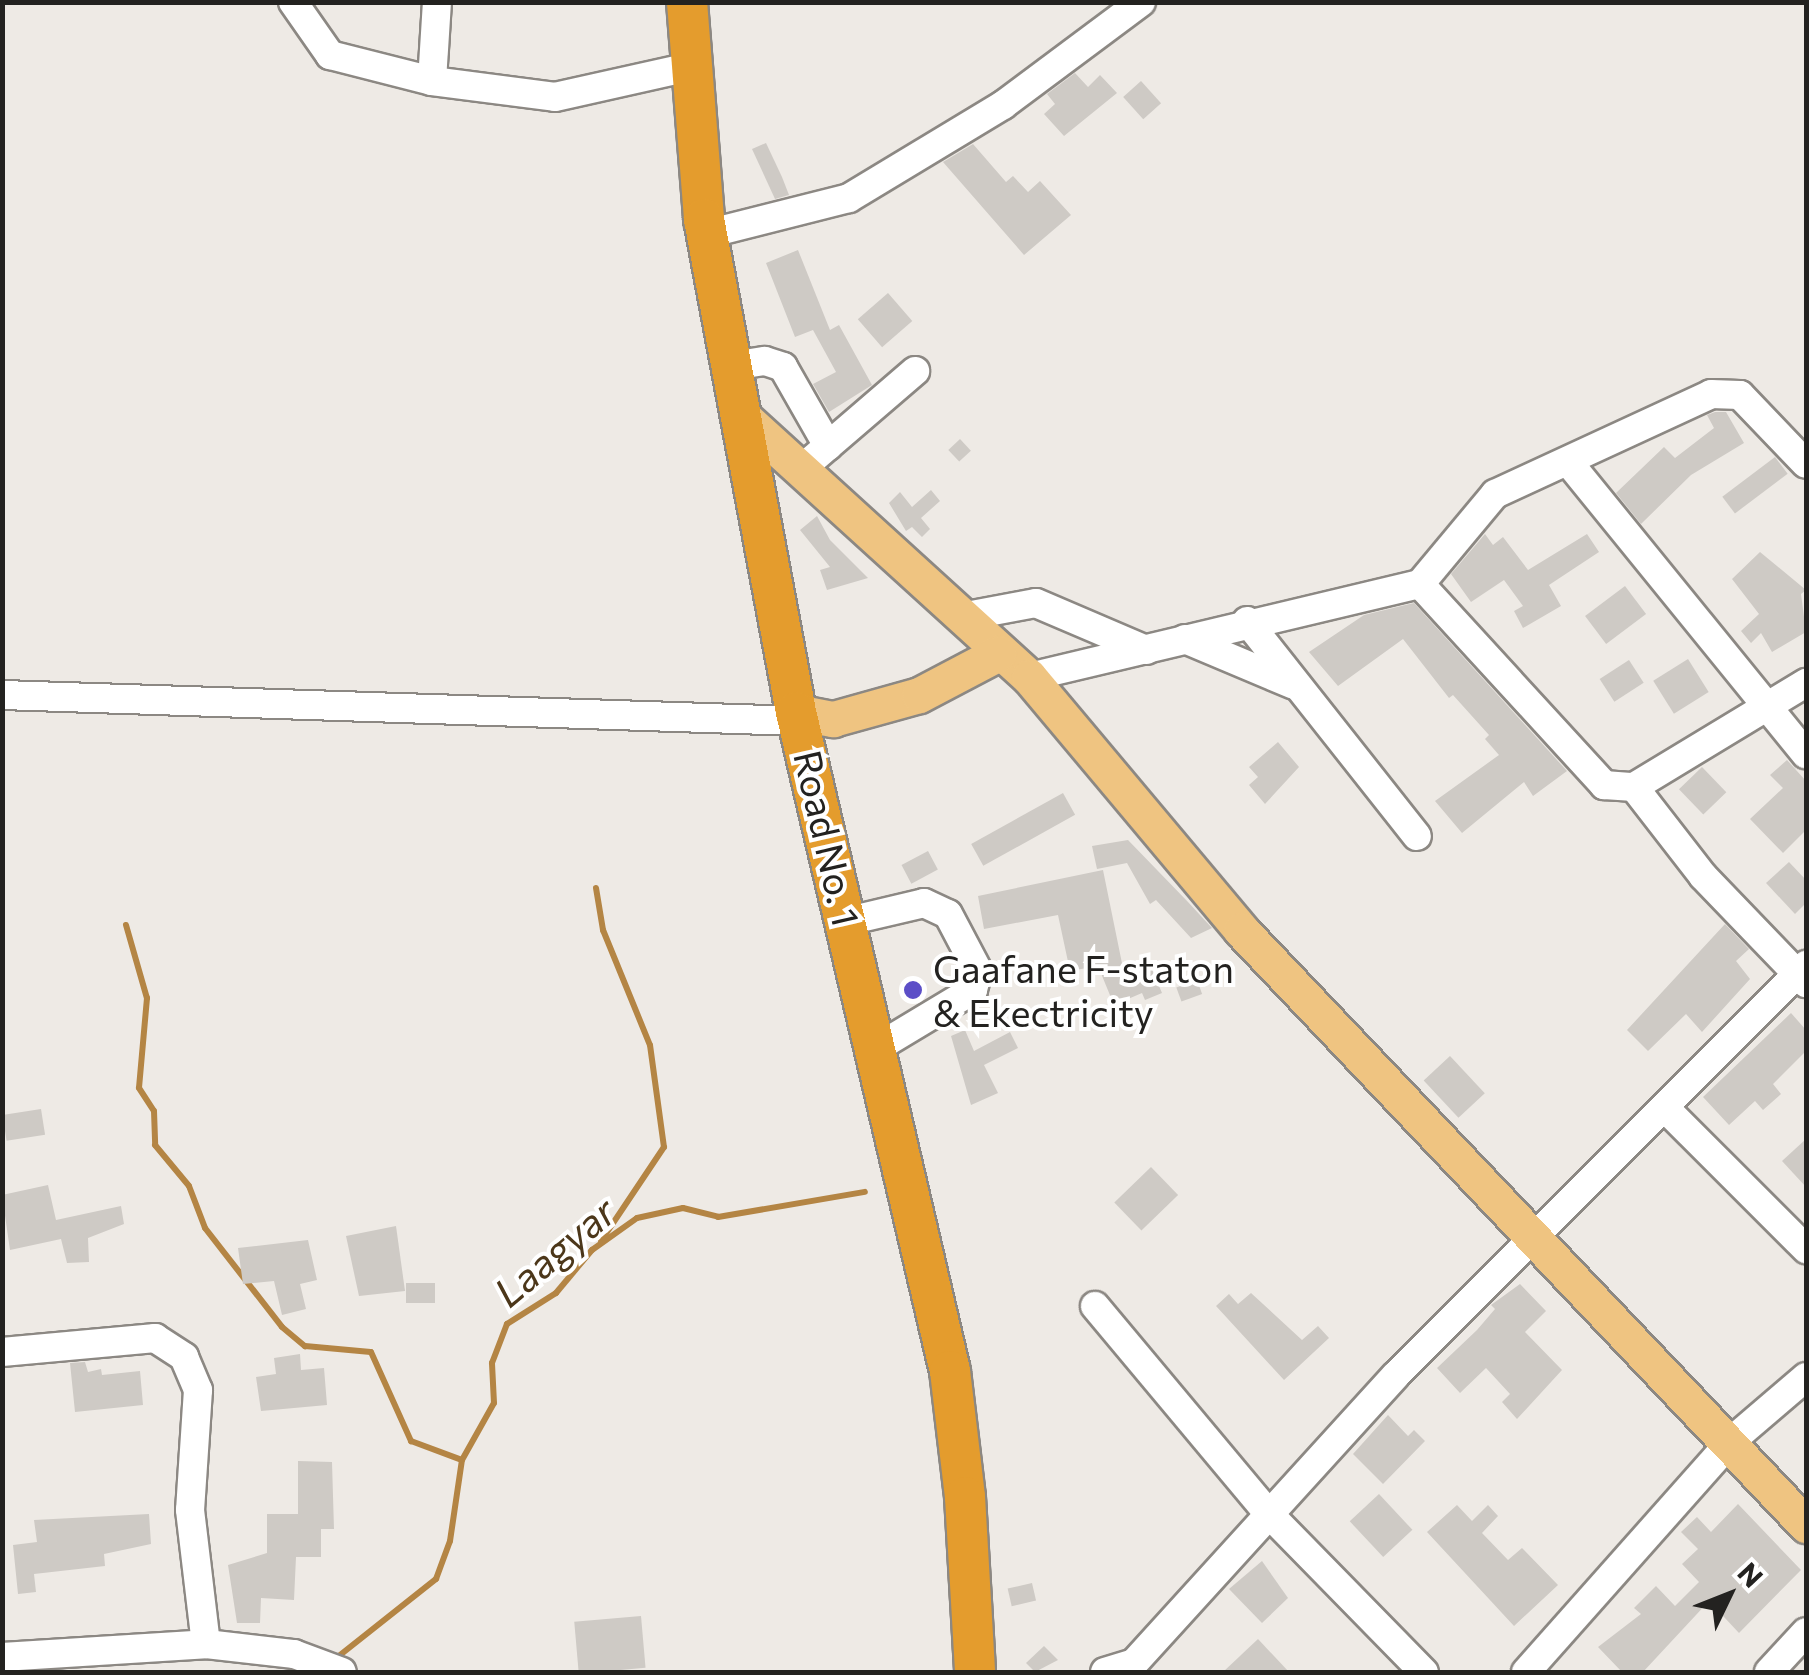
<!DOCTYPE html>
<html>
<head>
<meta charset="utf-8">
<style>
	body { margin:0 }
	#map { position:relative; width:1809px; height:1675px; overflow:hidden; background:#eeeae5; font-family:Commissioner,sans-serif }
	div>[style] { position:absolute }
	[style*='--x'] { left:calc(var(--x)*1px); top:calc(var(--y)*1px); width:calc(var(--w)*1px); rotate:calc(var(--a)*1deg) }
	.stream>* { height:6px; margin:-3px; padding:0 3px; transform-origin:3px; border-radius:3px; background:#b48544 }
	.building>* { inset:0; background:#cecac5; transform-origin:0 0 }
	.roads { filter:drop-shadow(2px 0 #8c8883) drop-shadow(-2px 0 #8c8883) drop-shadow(0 2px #8c8883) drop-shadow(0 -2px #8c8883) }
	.minor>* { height:28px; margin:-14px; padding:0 14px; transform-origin:14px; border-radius:14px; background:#fff }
	.major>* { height:35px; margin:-17.5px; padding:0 17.5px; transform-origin:17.5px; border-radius:17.5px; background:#efc481 }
	.highway>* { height:40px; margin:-20px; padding:0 20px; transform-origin:20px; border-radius:20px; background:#e49c2d }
	.dots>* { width:28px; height:28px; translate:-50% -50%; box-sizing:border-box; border:5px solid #fff; border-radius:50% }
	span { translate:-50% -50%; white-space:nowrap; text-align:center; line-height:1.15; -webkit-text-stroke:8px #fff; paint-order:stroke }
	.street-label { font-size:38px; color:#232220 }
	.poi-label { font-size:38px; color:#232220 }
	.left { translate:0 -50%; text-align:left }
	.water-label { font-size:40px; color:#4c371a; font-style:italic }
	.frame { position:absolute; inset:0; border:5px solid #232220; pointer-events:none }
	.north { position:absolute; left:1679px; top:1545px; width:100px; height:100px; -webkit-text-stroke:8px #fff; paint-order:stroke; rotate:47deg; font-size:28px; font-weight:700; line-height:40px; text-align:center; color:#232220 }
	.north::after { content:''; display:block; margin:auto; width:35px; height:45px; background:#232220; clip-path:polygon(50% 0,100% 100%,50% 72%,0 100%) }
</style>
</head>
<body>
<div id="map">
	<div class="stream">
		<div style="--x:596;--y:888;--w:43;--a:80.5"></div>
		<div style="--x:603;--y:930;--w:124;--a:67.8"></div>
		<div style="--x:650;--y:1045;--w:103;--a:82.2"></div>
		<div style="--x:664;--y:1147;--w:113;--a:123.8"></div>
		<div style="--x:126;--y:925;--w:76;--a:74"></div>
		<div style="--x:147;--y:998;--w:90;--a:95.1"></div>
		<div style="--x:139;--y:1088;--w:27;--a:57"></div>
		<div style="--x:154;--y:1111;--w:34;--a:88"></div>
		<div style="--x:155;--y:1145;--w:53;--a:50.3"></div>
		<div style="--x:189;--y:1186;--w:45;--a:69.1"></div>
		<div style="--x:205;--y:1228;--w:125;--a:52.1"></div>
		<div style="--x:282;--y:1327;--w:30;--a:40"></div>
		<div style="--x:305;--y:1346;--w:66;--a:5.2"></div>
		<div style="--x:371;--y:1352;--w:98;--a:65.8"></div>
		<div style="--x:411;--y:1441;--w:54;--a:20.4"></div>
		<div style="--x:335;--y:1659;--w:129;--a:-38.4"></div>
		<div style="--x:436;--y:1579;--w:40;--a:-69.8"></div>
		<div style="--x:450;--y:1541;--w:82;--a:-81.6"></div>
		<div style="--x:462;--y:1460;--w:65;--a:-60.7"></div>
		<div style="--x:494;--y:1403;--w:40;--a:-92.9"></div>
		<div style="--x:492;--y:1363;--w:42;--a:-69"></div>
		<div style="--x:507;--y:1324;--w:58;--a:-32.3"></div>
		<div style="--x:556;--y:1293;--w:56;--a:-50.1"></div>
		<div style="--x:592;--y:1250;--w:55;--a:-35.4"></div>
		<div style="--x:637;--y:1218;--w:47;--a:-12.3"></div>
		<div style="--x:683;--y:1208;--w:36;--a:14"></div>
		<div style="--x:718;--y:1217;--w:149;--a:-9.7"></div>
	</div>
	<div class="building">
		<div style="clip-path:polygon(1075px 73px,1088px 87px,1100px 75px,1117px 93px,1064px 136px,1044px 114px,1055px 104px,1047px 94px)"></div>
		<div style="left:1141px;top:81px;width:30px;height:24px;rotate:48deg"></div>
		<div style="clip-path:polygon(766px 143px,782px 177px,789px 195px,775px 199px,752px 149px)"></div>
		<div style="clip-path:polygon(973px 144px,1006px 182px,1013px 176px,1028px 192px,1040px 181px,1071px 215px,1024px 255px,943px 162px)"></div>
		<div style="clip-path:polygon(798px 250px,830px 330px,839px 325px,872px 385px,829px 412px,813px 384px,836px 372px,813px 330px,795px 337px,766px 263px)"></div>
		<div style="left:888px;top:293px;width:37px;height:40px;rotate:49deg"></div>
		<div style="clip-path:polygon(1715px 412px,1726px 412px,1744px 443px,1691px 475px,1641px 524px,1616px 493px,1664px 447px,1675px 458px,1714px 428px,1707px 415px)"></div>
		<div style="left:960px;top:439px;width:16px;height:16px;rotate:47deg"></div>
		<div style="left:1775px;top:457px;width:21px;height:66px;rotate:53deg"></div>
		<div style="clip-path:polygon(931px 490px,940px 501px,921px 518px,930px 529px,922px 537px,912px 527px,906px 531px,889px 503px,900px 492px,912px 507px)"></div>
		<div style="clip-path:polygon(817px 516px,830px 540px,868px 578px,827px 590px,820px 570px,830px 567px,800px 530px)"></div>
		<div style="clip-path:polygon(1485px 534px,1493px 545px,1503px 537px,1528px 570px,1587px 534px,1599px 552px,1549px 585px,1561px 606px,1523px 628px,1514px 611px,1523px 606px,1504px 580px,1471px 602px,1451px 574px)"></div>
		<div style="clip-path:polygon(1760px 552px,1806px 590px,1801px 594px,1806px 632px,1772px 652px,1761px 633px,1751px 643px,1741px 631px,1759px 614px,1732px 579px)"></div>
		<div style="left:1625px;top:586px;width:35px;height:50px;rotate:53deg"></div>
		<div style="clip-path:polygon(1414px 603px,1567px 771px,1533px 796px,1524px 782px,1462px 833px,1435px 801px,1499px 755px,1485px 739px,1489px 735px,1453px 695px,1449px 698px,1403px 639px,1338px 686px,1309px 652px,1364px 615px)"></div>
		<div style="left:1688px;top:659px;width:39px;height:41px;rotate:58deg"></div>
		<div style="left:1629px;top:660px;width:27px;height:35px;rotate:57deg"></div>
		<div style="clip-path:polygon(1278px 742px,1299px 767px,1265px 804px,1249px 785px,1258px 777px,1249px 767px)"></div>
		<div style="clip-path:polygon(1787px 760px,1806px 781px,1806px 830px,1783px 853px,1750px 819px,1783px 788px,1770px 775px)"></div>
		<div style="left:1702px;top:767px;width:35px;height:32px;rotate:46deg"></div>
		<div style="left:1063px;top:793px;width:25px;height:105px;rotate:61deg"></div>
		<div style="clip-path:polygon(1128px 840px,1188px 902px,1212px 928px,1191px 938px,1156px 900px,1150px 904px,1127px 863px,1097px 869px,1092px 846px)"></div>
		<div style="left:928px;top:851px;width:21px;height:30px;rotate:62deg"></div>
		<div style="clip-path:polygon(1789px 862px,1806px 880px,1806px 903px,1795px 914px,1766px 883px)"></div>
		<div style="clip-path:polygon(1103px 870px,1125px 978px,1151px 967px,1162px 993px,1145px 1000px,1142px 993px,1114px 1005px,1098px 966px,1070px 971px,1058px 915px,984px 929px,978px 896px)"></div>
		<div style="clip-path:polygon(1725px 924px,1749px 949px,1736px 961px,1750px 979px,1702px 1032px,1686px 1014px,1648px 1051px,1627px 1030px)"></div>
		<div style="left:1197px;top:980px;width:15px;height:22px;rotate:70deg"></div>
		<div style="clip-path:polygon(1791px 1013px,1806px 1030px,1806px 1051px,1773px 1084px,1781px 1094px,1763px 1110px,1755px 1101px,1729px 1125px,1703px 1097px)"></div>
		<div style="clip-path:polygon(965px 1030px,974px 1051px,1010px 1032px,1018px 1048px,984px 1065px,998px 1093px,971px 1105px,951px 1036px)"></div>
		<div style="left:1450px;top:1056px;width:51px;height:36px;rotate:47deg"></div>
		<div style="left:41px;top:1109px;width:26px;height:39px;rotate:81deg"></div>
		<div style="clip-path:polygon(1806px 1139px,1806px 1187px,1782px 1161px)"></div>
		<div style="left:1151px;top:1167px;width:39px;height:51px;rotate:46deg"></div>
		<div style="clip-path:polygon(48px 1185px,56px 1220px,121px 1206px,124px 1224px,88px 1238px,89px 1262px,67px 1263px,61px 1239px,10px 1250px,2px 1195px)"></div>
		<div style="clip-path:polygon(396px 1226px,405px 1291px,359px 1296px,346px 1236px)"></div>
		<div style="clip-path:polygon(308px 1240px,317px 1280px,300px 1284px,306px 1309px,282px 1315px,274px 1281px,243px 1284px,238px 1248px)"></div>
		<div style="left:406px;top:1283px;width:29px;height:20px"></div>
		<div style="clip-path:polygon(1520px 1284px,1546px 1311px,1525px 1332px,1562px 1370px,1517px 1419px,1502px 1402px,1510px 1394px,1486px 1368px,1460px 1393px,1437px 1368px,1477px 1330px,1495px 1309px,1491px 1305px)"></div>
		<div style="clip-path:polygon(1251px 1293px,1302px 1340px,1318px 1326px,1329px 1338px,1284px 1380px,1216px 1306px,1229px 1294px,1238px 1304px)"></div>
		<div style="clip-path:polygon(300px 1354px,301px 1370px,324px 1368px,327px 1405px,261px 1411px,256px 1377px,276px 1374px,274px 1358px)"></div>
		<div style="clip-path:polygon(85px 1362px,88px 1372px,101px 1369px,102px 1375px,140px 1371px,143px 1405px,75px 1412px,70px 1363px)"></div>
		<div style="clip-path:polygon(1388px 1415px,1408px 1436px,1414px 1430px,1425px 1441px,1383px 1484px,1353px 1454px)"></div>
		<div style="clip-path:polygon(298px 1461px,332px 1462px,334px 1529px,321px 1529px,321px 1557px,296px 1557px,294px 1600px,261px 1598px,260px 1623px,237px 1623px,228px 1565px,267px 1553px,267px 1514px,298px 1514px)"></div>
		<div style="left:1379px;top:1494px;width:49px;height:40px;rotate:47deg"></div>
		<div style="clip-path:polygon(1738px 1504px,1801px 1570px,1739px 1633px,1709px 1601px,1643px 1672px,1622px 1672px,1598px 1647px,1641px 1614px,1634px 1608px,1656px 1586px,1675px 1606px,1699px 1582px,1682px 1564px,1698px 1549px,1681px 1532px,1697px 1517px,1711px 1532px)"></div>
		<div style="clip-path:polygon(1457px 1505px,1472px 1521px,1488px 1505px,1498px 1516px,1482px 1533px,1508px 1560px,1522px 1548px,1558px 1585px,1514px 1626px,1427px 1532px)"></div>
		<div style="clip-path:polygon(149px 1514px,151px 1544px,104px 1554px,105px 1566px,34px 1574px,36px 1592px,18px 1594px,13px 1545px,37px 1542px,34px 1520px)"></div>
		<div style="clip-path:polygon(1262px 1561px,1288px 1598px,1262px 1623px,1229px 1589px)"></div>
		<div style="left:1032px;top:1583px;width:18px;height:25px;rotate:77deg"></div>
		<div style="left:641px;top:1616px;width:52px;height:67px;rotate:85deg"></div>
		<div style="clip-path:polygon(1258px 1639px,1289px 1672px,1223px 1672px)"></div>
		<div style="clip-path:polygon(1044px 1646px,1058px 1660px,1035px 1672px,1026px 1663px)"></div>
	</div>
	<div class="roads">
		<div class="minor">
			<div style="--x:293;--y:2;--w:65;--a:55.1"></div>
			<div style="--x:330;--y:55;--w:105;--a:14.3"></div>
			<div style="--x:432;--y:81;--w:124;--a:7.4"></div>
			<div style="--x:555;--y:97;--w:137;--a:-12.6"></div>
			<div style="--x:432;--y:81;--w:79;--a:-86.4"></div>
			<div style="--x:707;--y:234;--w:146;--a:-14.2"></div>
			<div style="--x:849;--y:198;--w:180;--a:-31.1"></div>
			<div style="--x:1003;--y:105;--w:172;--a:-36.7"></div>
			<div style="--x:732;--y:366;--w:33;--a:-9"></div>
			<div style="--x:765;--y:361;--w:19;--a:18"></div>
			<div style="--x:783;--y:367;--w:91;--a:60.3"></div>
			<div style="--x:1570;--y:464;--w:374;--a:50.9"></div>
			<div style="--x:800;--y:470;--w:152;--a:-40.7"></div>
			<div style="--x:1420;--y:584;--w:117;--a:-50.2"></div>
			<div style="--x:1495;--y:494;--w:238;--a:-24.8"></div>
			<div style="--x:1711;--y:394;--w:29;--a:2"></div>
			<div style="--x:1740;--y:395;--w:95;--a:46.3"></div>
			<div style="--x:961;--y:617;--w:76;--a:-10.6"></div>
			<div style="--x:1036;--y:603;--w:120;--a:23.1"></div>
			<div style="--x:1247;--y:621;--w:274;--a:51.7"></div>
			<div style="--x:1185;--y:639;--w:118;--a:22.9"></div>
			<div style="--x:1029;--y:677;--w:402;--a:-13.4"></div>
			<div style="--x:1420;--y:584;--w:273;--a:47.5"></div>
			<div style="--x:1604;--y:785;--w:30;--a:4"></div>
			<div style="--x:1634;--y:787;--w:201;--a:-31.2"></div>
			<div style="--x:2;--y:695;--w:798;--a:1.87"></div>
			<div style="--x:1634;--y:787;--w:113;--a:52.2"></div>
			<div style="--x:1703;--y:876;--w:149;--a:46.1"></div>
			<div style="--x:848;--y:921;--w:78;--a:-13.3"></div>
			<div style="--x:924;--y:903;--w:26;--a:25"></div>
			<div style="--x:948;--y:914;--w:64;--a:62.2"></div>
			<div style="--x:978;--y:971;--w:20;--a:105"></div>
			<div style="--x:973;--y:990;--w:111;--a:149"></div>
			<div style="--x:1667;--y:1110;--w:197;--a:45"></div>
			<div style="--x:1095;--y:1306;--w:273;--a:50.1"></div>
			<div style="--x:1270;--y:1515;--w:220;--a:45.6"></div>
			<div style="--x:2;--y:1352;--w:154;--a:-5.2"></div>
			<div style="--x:155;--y:1338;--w:35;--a:33"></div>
			<div style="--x:184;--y:1357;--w:36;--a:67"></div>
			<div style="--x:198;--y:1390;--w:120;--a:93.8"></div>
			<div style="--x:190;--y:1510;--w:135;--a:83.2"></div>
			<div style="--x:2;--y:1657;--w:204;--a:-3.6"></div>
			<div style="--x:206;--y:1644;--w:89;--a:6.5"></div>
			<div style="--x:294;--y:1654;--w:51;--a:20.6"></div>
			<div style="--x:1134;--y:1663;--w:389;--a:-47.7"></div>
			<div style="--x:1396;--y:1375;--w:580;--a:-45"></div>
			<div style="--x:1105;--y:1672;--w:30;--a:-17"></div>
			<div style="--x:1526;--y:1672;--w:307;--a:-48.4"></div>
			<div style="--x:1730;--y:1442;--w:100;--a:-40.5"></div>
			<div style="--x:1769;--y:1672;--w:54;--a:-47.2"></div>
		</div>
		<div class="major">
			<div style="--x:741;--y:415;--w:389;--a:42.3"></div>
			<div style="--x:1029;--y:677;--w:330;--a:50"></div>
			<div style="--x:1241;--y:930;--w:821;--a:46.48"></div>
			<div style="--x:796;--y:712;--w:38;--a:11"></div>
			<div style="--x:833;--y:719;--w:89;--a:-15.6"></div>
			<div style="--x:919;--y:695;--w:90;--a:-27.7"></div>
		</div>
		<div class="highway">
			<div style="--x:687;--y:2;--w:218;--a:85.5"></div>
			<div style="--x:704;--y:219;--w:502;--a:79.43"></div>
			<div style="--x:796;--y:712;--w:677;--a:76.85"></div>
			<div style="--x:950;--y:1371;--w:127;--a:83.2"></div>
			<div style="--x:965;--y:1497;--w:175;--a:86.7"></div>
		</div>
	</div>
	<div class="dots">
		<div style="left:913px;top:990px;background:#5c4ec7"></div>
	</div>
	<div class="street-label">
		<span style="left:828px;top:838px;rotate:77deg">Road No. 1</span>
	</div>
	<div class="poi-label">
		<span class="left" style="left:933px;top:990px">Gaafane F-staton<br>&amp; Ekectricity</span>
	</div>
	<div class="water-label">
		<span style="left:554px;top:1251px;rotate:-40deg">Laagyar</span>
	</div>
	<div class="frame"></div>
	<div class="north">N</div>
</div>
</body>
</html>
